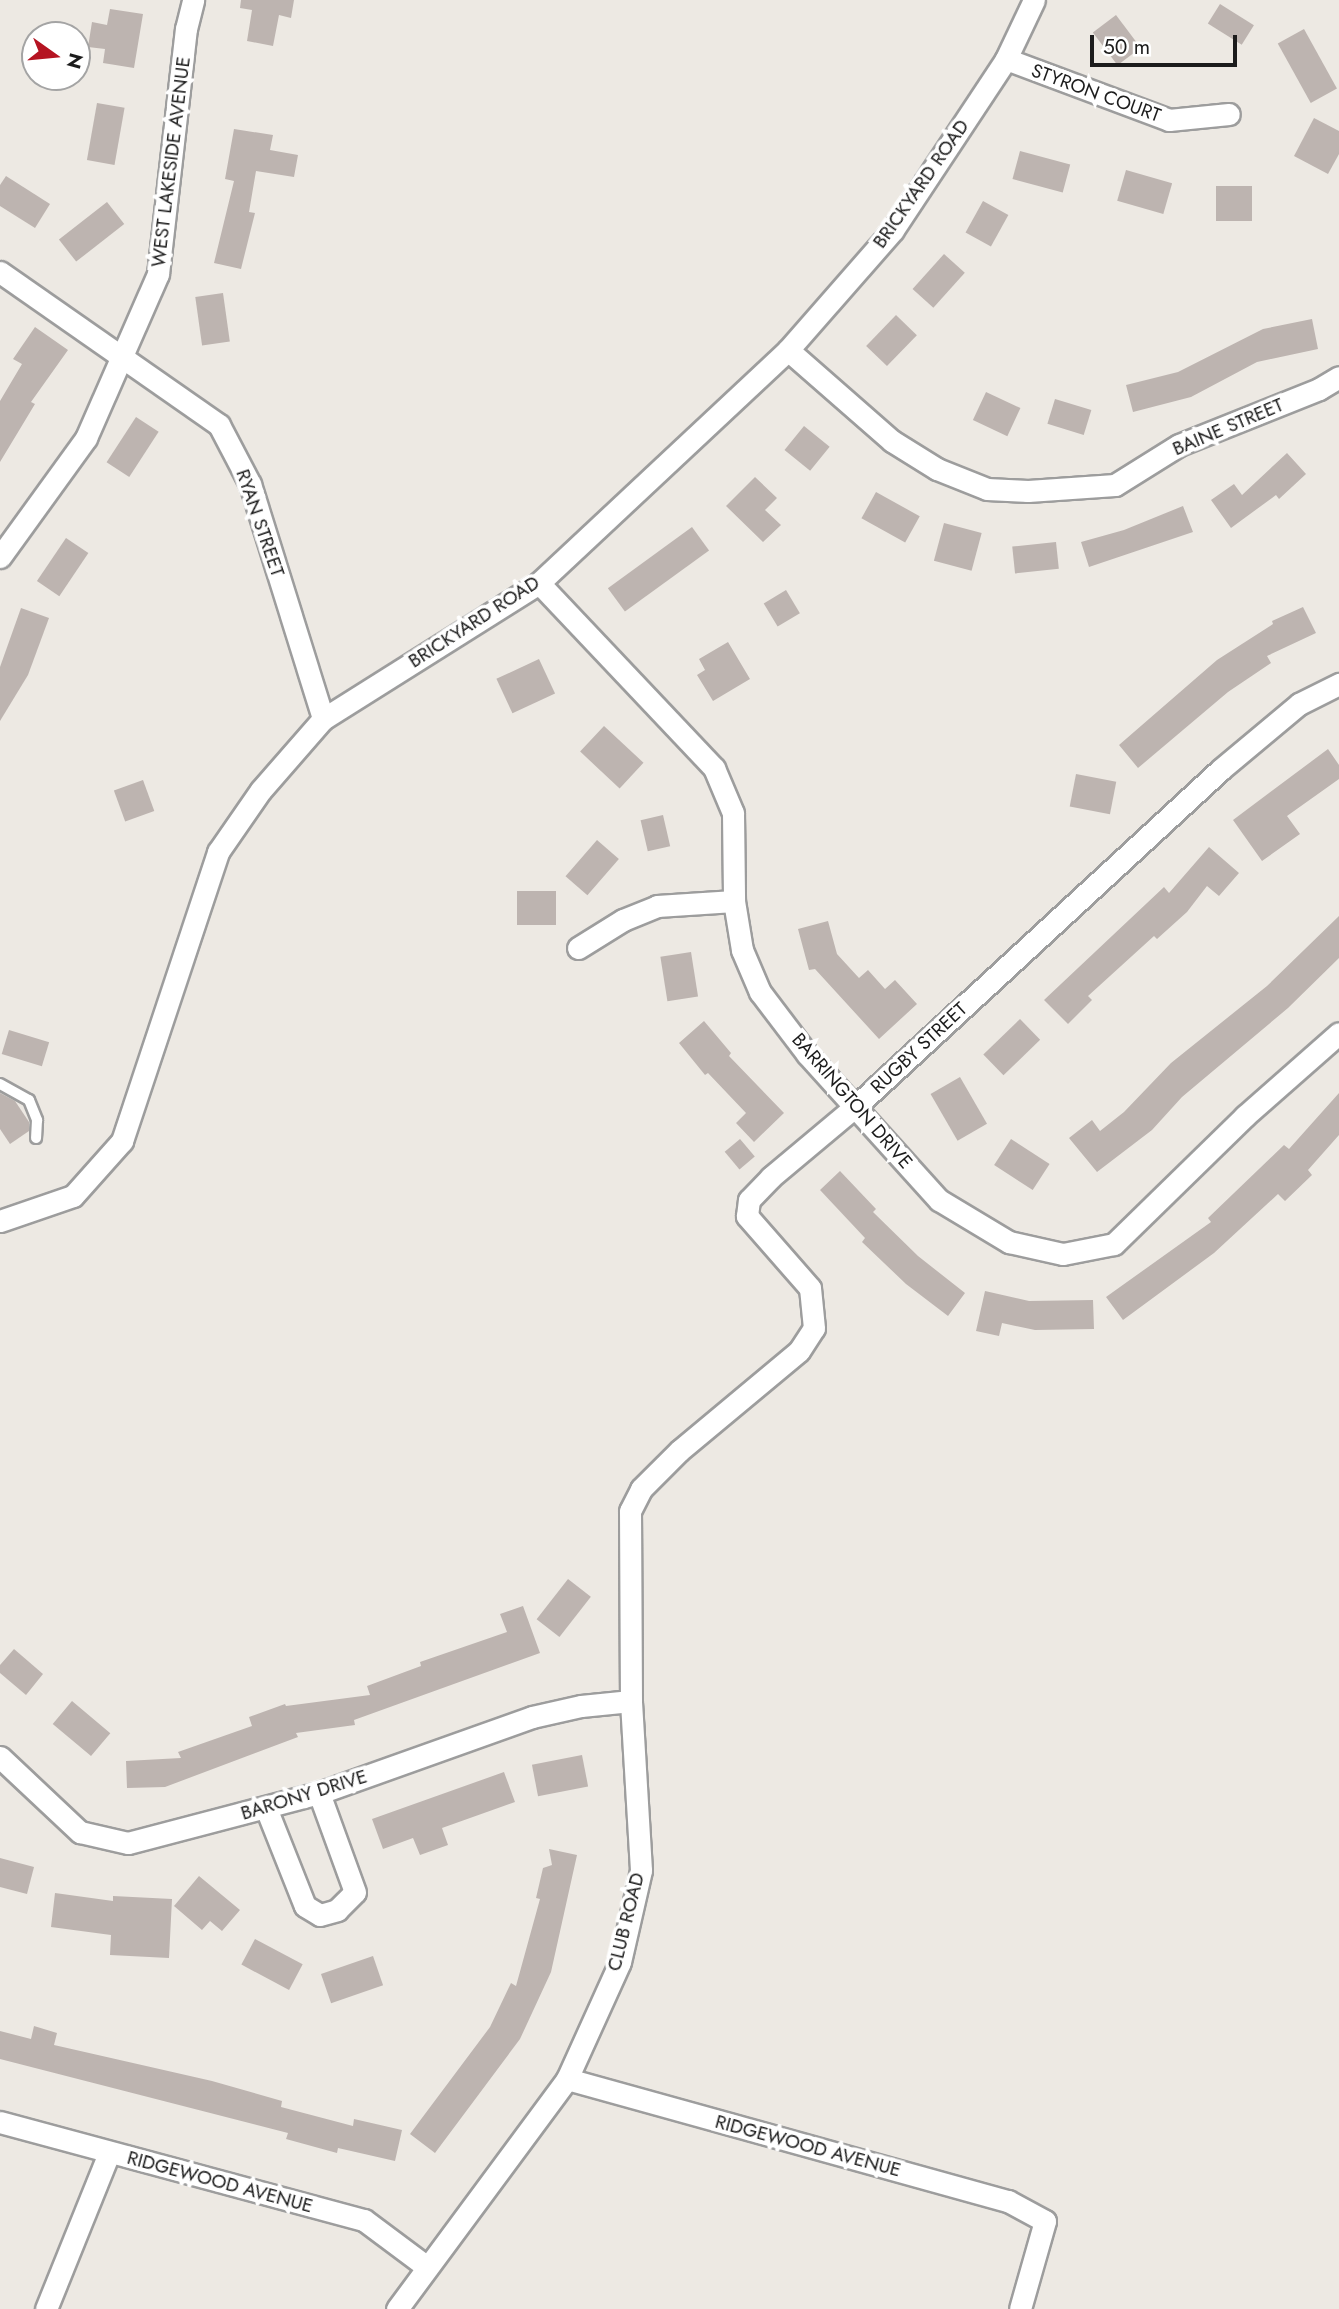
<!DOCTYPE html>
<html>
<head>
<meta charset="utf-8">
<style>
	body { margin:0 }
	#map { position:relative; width:1339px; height:2309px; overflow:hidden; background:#ede9e3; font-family:Jost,sans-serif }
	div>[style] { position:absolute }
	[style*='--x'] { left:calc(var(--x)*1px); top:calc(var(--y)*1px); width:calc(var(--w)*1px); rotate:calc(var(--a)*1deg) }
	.building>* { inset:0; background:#bdb4b0; transform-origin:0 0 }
	.roads { filter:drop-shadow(2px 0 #9d9d9d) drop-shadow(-2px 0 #9d9d9d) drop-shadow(0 2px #9d9d9d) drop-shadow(0 -2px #9d9d9d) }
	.service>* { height:10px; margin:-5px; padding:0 5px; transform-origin:5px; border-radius:5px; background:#fff }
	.minor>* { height:21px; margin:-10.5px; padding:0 10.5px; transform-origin:10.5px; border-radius:10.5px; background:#fff }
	span { translate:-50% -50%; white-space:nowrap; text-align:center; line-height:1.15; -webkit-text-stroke:7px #fff; paint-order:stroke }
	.street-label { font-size:19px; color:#1c1c1c }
	.north { position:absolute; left:21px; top:21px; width:70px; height:70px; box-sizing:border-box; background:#fff; border:2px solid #a4a4a4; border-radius:50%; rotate:105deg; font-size:19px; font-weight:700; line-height:28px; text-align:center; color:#1c1c1c }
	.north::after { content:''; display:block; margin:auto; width:24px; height:32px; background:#b51422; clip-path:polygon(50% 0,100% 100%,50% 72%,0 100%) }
	.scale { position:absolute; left:1090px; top:35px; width:147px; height:32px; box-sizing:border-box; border:4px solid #1c1c1c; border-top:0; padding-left:9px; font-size:21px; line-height:24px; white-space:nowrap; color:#1c1c1c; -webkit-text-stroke:5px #fff; paint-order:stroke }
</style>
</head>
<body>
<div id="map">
	<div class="building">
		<div style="clip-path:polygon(241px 0,294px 0,291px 18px,279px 15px,273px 46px,247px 41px,252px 10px,240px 8px)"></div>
		<div style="left:1220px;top:4px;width:40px;height:23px;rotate:32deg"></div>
		<div style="clip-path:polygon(110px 9px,143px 14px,134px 68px,103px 63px,105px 49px,88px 47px,92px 22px,107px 25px)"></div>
		<div style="left:1116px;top:15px;width:41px;height:29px;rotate:53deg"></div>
		<div style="left:1304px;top:29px;width:68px;height:30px;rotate:61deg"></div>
		<div style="left:97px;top:103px;width:28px;height:58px;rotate:10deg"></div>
		<div style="clip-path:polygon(1314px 118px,1339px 131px,1339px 154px,1328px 174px,1294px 156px)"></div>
		<div style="clip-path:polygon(234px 129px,273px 135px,270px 150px,298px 155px,294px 177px,256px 171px,249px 212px,255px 213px,241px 269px,214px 263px,234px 181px,225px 179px)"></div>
		<div style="left:1020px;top:151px;width:52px;height:29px;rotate:15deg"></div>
		<div style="left:1126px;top:170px;width:48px;height:32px;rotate:16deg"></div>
		<div style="clip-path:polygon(6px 176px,50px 204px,35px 228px,0 206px,0 185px)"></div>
		<div style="left:1252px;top:186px;width:35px;height:36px;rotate:90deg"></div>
		<div style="left:983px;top:201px;width:29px;height:36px;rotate:29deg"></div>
		<div style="left:107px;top:202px;width:28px;height:61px;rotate:52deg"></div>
		<div style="left:944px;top:254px;width:28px;height:47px;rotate:42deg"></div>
		<div style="left:223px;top:293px;width:49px;height:28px;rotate:82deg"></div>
		<div style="left:896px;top:315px;width:29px;height:43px;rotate:44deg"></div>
		<div style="clip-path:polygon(1312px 319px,1318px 349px,1257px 362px,1191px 397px,1133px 412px,1126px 385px,1178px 372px,1263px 329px)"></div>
		<div style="clip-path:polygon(35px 327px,68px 350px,31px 402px,35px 404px,0 462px,0 401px,22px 364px,13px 359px)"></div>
		<div style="left:986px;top:392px;width:38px;height:31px;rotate:25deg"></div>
		<div style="left:1055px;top:399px;width:38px;height:26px;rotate:17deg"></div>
		<div style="left:136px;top:417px;width:27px;height:54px;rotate:33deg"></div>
		<div style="left:804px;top:426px;width:33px;height:31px;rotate:39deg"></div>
		<div style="clip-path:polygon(1287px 453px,1306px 474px,1279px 499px,1276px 495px,1231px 528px,1211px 500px,1234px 484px,1242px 495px)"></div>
		<div style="clip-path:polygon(755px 477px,777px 498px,765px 510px,781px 525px,763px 542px,726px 506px)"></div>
		<div style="left:876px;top:492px;width:50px;height:30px;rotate:29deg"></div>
		<div style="clip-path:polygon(1183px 506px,1193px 532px,1089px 567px,1081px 542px,1124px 530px)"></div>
		<div style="left:944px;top:523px;width:39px;height:39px;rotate:15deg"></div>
		<div style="left:692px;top:527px;width:29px;height:104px;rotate:54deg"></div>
		<div style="left:66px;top:538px;width:27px;height:52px;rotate:34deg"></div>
		<div style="left:1056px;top:542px;width:27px;height:44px;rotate:84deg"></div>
		<div style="left:786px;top:590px;width:27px;height:26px;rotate:59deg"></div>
		<div style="clip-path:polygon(1303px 607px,1316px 633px,1267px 656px,1271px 663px,1228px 692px,1138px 768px,1119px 745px,1217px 660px,1273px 624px,1272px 621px)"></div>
		<div style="clip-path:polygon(21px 608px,49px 618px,28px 675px,0 721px,0 667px)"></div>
		<div style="clip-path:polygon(728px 642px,750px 679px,713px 701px,697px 675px,705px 670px,699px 659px)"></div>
		<div style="left:539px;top:659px;width:38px;height:47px;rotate:65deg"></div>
		<div style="left:604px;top:726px;width:54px;height:35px;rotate:43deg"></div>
		<div style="clip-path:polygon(1328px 749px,1339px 765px,1339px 779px,1287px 816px,1300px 834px,1262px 861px,1233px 820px)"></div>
		<div style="left:1076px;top:774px;width:41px;height:33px;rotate:11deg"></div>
		<div style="left:143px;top:780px;width:33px;height:31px;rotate:70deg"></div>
		<div style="left:663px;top:815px;width:32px;height:23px;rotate:77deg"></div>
		<div style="left:597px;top:840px;width:29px;height:48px;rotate:41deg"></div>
		<div style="clip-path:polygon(1209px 847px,1239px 873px,1219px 896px,1207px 886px,1187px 912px,1157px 939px,1154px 936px,1088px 996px,1092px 1000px,1068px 1024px,1044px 1000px,1164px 887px,1169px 893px)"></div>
		<div style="left:517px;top:891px;width:39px;height:34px"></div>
		<div style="clip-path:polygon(1339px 916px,1339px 958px,1288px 1008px,1182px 1097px,1152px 1130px,1097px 1172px,1069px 1138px,1092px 1120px,1100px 1131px,1124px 1112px,1171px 1063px,1267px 986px)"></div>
		<div style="clip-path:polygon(828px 921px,837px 954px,859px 978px,868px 970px,885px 989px,895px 980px,917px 1004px,879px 1039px,815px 969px,809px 970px,798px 929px)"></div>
		<div style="left:691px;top:952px;width:45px;height:31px;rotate:81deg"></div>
		<div style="left:1020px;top:1019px;width:29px;height:51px;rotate:46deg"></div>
		<div style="clip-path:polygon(704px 1021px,731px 1053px,729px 1056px,784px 1113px,754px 1142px,736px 1123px,746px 1113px,708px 1073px,705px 1075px,679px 1043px)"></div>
		<div style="left:9px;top:1030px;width:42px;height:25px;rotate:17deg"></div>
		<div style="left:960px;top:1077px;width:54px;height:34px;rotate:60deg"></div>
		<div style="clip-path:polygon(0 1093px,15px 1101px,29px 1122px,29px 1131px,10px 1144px,0 1129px)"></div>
		<div style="clip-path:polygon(1339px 1093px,1339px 1135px,1308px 1170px,1312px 1175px,1285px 1201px,1278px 1194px,1214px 1253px,1123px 1320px,1106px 1297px,1211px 1222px,1208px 1218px,1284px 1145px,1289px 1149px)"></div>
		<div style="left:740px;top:1139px;width:23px;height:20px;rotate:50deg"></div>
		<div style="left:1011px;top:1139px;width:46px;height:31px;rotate:33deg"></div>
		<div style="clip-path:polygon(840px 1171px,876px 1209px,873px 1212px,918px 1256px,965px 1293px,948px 1316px,906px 1284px,862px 1242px,865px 1238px,820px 1190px)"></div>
		<div style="clip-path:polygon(985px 1291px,1029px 1301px,1093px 1300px,1094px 1329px,1035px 1330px,1002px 1323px,999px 1336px,976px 1331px)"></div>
		<div style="left:568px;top:1579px;width:29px;height:51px;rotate:38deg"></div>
		<div style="clip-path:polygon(523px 1606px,540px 1653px,354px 1720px,355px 1725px,296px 1733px,298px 1737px,165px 1787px,127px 1788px,126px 1761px,181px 1758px,178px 1752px,252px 1726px,249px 1717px,285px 1704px,286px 1706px,370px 1695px,367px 1686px,421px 1666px,420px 1662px,507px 1632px,500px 1614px)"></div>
		<div style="clip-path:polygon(14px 1649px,43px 1674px,26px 1695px,0 1673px,0 1665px)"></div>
		<div style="left:72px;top:1701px;width:50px;height:30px;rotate:40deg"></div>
		<div style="left:582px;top:1755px;width:32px;height:51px;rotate:79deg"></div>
		<div style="clip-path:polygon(504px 1772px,515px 1802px,442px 1828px,448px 1845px,420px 1855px,413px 1838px,383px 1849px,372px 1819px)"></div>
		<div style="clip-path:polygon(549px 1849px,577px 1855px,551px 1972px,520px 2039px,435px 2153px,410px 2134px,490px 2027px,511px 1983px,516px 1986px,540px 1899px,536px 1898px,543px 1868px,552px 1865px)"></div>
		<div style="clip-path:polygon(0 1858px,34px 1867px,27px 1894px,0 1887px)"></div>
		<div style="clip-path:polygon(199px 1876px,240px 1910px,222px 1931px,210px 1921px,202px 1930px,174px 1906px)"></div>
		<div style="clip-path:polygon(55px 1893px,113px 1901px,113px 1896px,172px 1899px,169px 1958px,110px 1955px,111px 1935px,51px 1927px)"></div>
		<div style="left:255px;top:1939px;width:54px;height:29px;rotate:28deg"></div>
		<div style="left:373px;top:1956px;width:31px;height:55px;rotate:71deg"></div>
		<div style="clip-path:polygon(34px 2026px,57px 2033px,54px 2045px,212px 2081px,282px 2101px,281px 2107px,353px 2126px,354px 2119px,402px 2130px,395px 2161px,338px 2148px,337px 2153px,286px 2139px,288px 2133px,0 2059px,0 2031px,31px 2039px)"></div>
	</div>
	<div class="roads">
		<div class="service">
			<div style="--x:0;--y:1084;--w:33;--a:29"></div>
			<div style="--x:29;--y:1100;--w:22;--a:68"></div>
			<div style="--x:37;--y:1120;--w:18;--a:93"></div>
		</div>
		<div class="minor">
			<div style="--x:1006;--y:59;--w:174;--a:20.5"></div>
			<div style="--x:1169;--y:120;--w:60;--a:-5.7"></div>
			<div style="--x:0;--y:272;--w:267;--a:34.9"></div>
			<div style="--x:219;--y:425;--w:67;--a:62.3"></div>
			<div style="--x:250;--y:484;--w:246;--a:72.7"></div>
			<div style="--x:788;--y:350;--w:138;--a:41.2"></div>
			<div style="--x:892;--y:441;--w:53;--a:31.9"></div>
			<div style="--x:937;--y:469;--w:54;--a:21.8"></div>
			<div style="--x:987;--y:489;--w:41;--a:2.8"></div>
			<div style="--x:1028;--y:491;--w:87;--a:-3.9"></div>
			<div style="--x:1115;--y:485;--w:75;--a:-32"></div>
			<div style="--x:1179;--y:445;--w:151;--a:-21.8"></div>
			<div style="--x:1319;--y:389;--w:23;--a:-31"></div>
			<div style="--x:0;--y:557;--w:147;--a:-54.1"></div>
			<div style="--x:86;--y:438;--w:179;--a:-66.3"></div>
			<div style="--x:158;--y:274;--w:247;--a:-83.5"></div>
			<div style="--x:186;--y:29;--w:30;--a:-76"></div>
			<div style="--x:539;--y:583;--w:255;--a:46.6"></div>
			<div style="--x:714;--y:768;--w:49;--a:67.1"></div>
			<div style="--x:733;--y:813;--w:88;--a:89.3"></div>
			<div style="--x:734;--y:901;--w:50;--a:80.7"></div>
			<div style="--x:742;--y:950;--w:46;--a:66.8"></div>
			<div style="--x:760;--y:992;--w:78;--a:52.8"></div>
			<div style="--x:807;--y:1054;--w:197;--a:47.9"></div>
			<div style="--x:939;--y:1200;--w:82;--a:31"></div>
			<div style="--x:1009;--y:1242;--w:55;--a:12.5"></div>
			<div style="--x:1063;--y:1254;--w:52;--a:-11.1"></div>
			<div style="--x:1114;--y:1244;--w:183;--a:-44.3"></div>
			<div style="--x:1245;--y:1116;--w:125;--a:-41.4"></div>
			<div style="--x:578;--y:948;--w:53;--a:-31.9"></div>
			<div style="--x:623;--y:920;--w:37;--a:-22"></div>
			<div style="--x:657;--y:906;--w:77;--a:-3.7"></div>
			<div style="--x:0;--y:1221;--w:77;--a:-18.9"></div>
			<div style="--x:73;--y:1196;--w:74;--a:-48.3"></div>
			<div style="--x:122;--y:1141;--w:305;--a:-71.6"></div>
			<div style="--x:218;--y:852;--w:75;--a:-55.3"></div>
			<div style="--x:261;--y:790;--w:94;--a:-48.9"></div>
			<div style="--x:323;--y:719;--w:255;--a:-32.2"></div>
			<div style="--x:539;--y:583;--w:341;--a:-43.1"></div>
			<div style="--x:788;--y:350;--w:159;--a:-48.8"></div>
			<div style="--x:893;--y:230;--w:205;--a:-56.5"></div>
			<div style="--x:1006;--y:59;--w:65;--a:-64.6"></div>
			<div style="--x:0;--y:1757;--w:110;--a:43.2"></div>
			<div style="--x:80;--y:1832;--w:49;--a:12.9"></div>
			<div style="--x:128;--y:1843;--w:197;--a:-14.7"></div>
			<div style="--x:319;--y:1793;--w:226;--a:-19.6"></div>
			<div style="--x:532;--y:1717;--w:50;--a:-12.7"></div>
			<div style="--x:581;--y:1706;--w:50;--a:-5.7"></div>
			<div style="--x:266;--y:1808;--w:105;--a:68.3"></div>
			<div style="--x:305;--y:1906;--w:17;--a:31"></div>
			<div style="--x:320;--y:1915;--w:18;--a:-16"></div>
			<div style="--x:337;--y:1910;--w:25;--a:-45"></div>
			<div style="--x:355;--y:1892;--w:105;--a:-110"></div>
			<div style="--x:567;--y:2079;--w:458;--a:15.5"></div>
			<div style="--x:1008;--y:2201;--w:42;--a:28.4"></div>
			<div style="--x:1045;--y:2221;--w:91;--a:105.9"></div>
			<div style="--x:0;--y:2122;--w:377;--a:15.1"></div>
			<div style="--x:364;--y:2220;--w:79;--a:36.7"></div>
			<div style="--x:46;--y:2309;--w:168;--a:-68"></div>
			<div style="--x:397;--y:2309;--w:286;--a:-53.5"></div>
			<div style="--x:567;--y:2079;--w:128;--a:-65.6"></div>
			<div style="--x:620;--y:1962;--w:94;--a:-77.1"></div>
			<div style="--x:641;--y:1870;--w:169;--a:-93.4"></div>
			<div style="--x:631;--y:1701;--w:190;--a:-90.3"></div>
			<div style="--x:630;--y:1511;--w:25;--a:-63"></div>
			<div style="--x:641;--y:1489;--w:54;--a:-45"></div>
			<div style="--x:679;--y:1451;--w:156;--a:-39.8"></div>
			<div style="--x:799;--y:1351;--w:27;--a:-57"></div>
			<div style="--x:814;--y:1328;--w:40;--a:-95.7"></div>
			<div style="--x:810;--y:1288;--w:96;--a:-131.2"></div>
			<div style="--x:747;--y:1216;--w:16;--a:-83"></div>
			<div style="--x:749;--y:1200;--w:32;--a:-46"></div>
			<div style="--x:771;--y:1177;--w:111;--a:-39.9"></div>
			<div style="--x:856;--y:1106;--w:495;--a:-42.7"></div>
			<div style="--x:1220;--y:770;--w:103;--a:-39.9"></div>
			<div style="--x:1299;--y:704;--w:45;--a:-26.6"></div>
		</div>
	</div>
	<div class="street-label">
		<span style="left:1096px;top:93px;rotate:20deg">STYRON COURT</span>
		<span style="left:171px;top:162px;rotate:-83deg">WEST LAKESIDE AVENUE</span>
		<span style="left:921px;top:184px;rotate:-55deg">BRICKYARD ROAD</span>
		<span style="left:1228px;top:427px;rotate:-23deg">BAINE STREET</span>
		<span style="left:260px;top:523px;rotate:71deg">RYAN STREET</span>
		<span style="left:474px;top:622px;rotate:-33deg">BRICKYARD ROAD</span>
		<span style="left:919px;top:1048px;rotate:-43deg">RUGBY STREET</span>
		<span style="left:852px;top:1101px;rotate:49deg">BARRINGTON DRIVE</span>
		<span style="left:304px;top:1795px;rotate:-17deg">BARONY DRIVE</span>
		<span style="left:626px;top:1922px;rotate:-76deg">CLUB ROAD</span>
		<span style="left:808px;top:2146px;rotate:15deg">RIDGEWOOD AVENUE</span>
		<span style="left:220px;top:2182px;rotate:15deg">RIDGEWOOD AVENUE</span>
	</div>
	<div class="north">N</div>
	<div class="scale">50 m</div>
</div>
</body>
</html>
